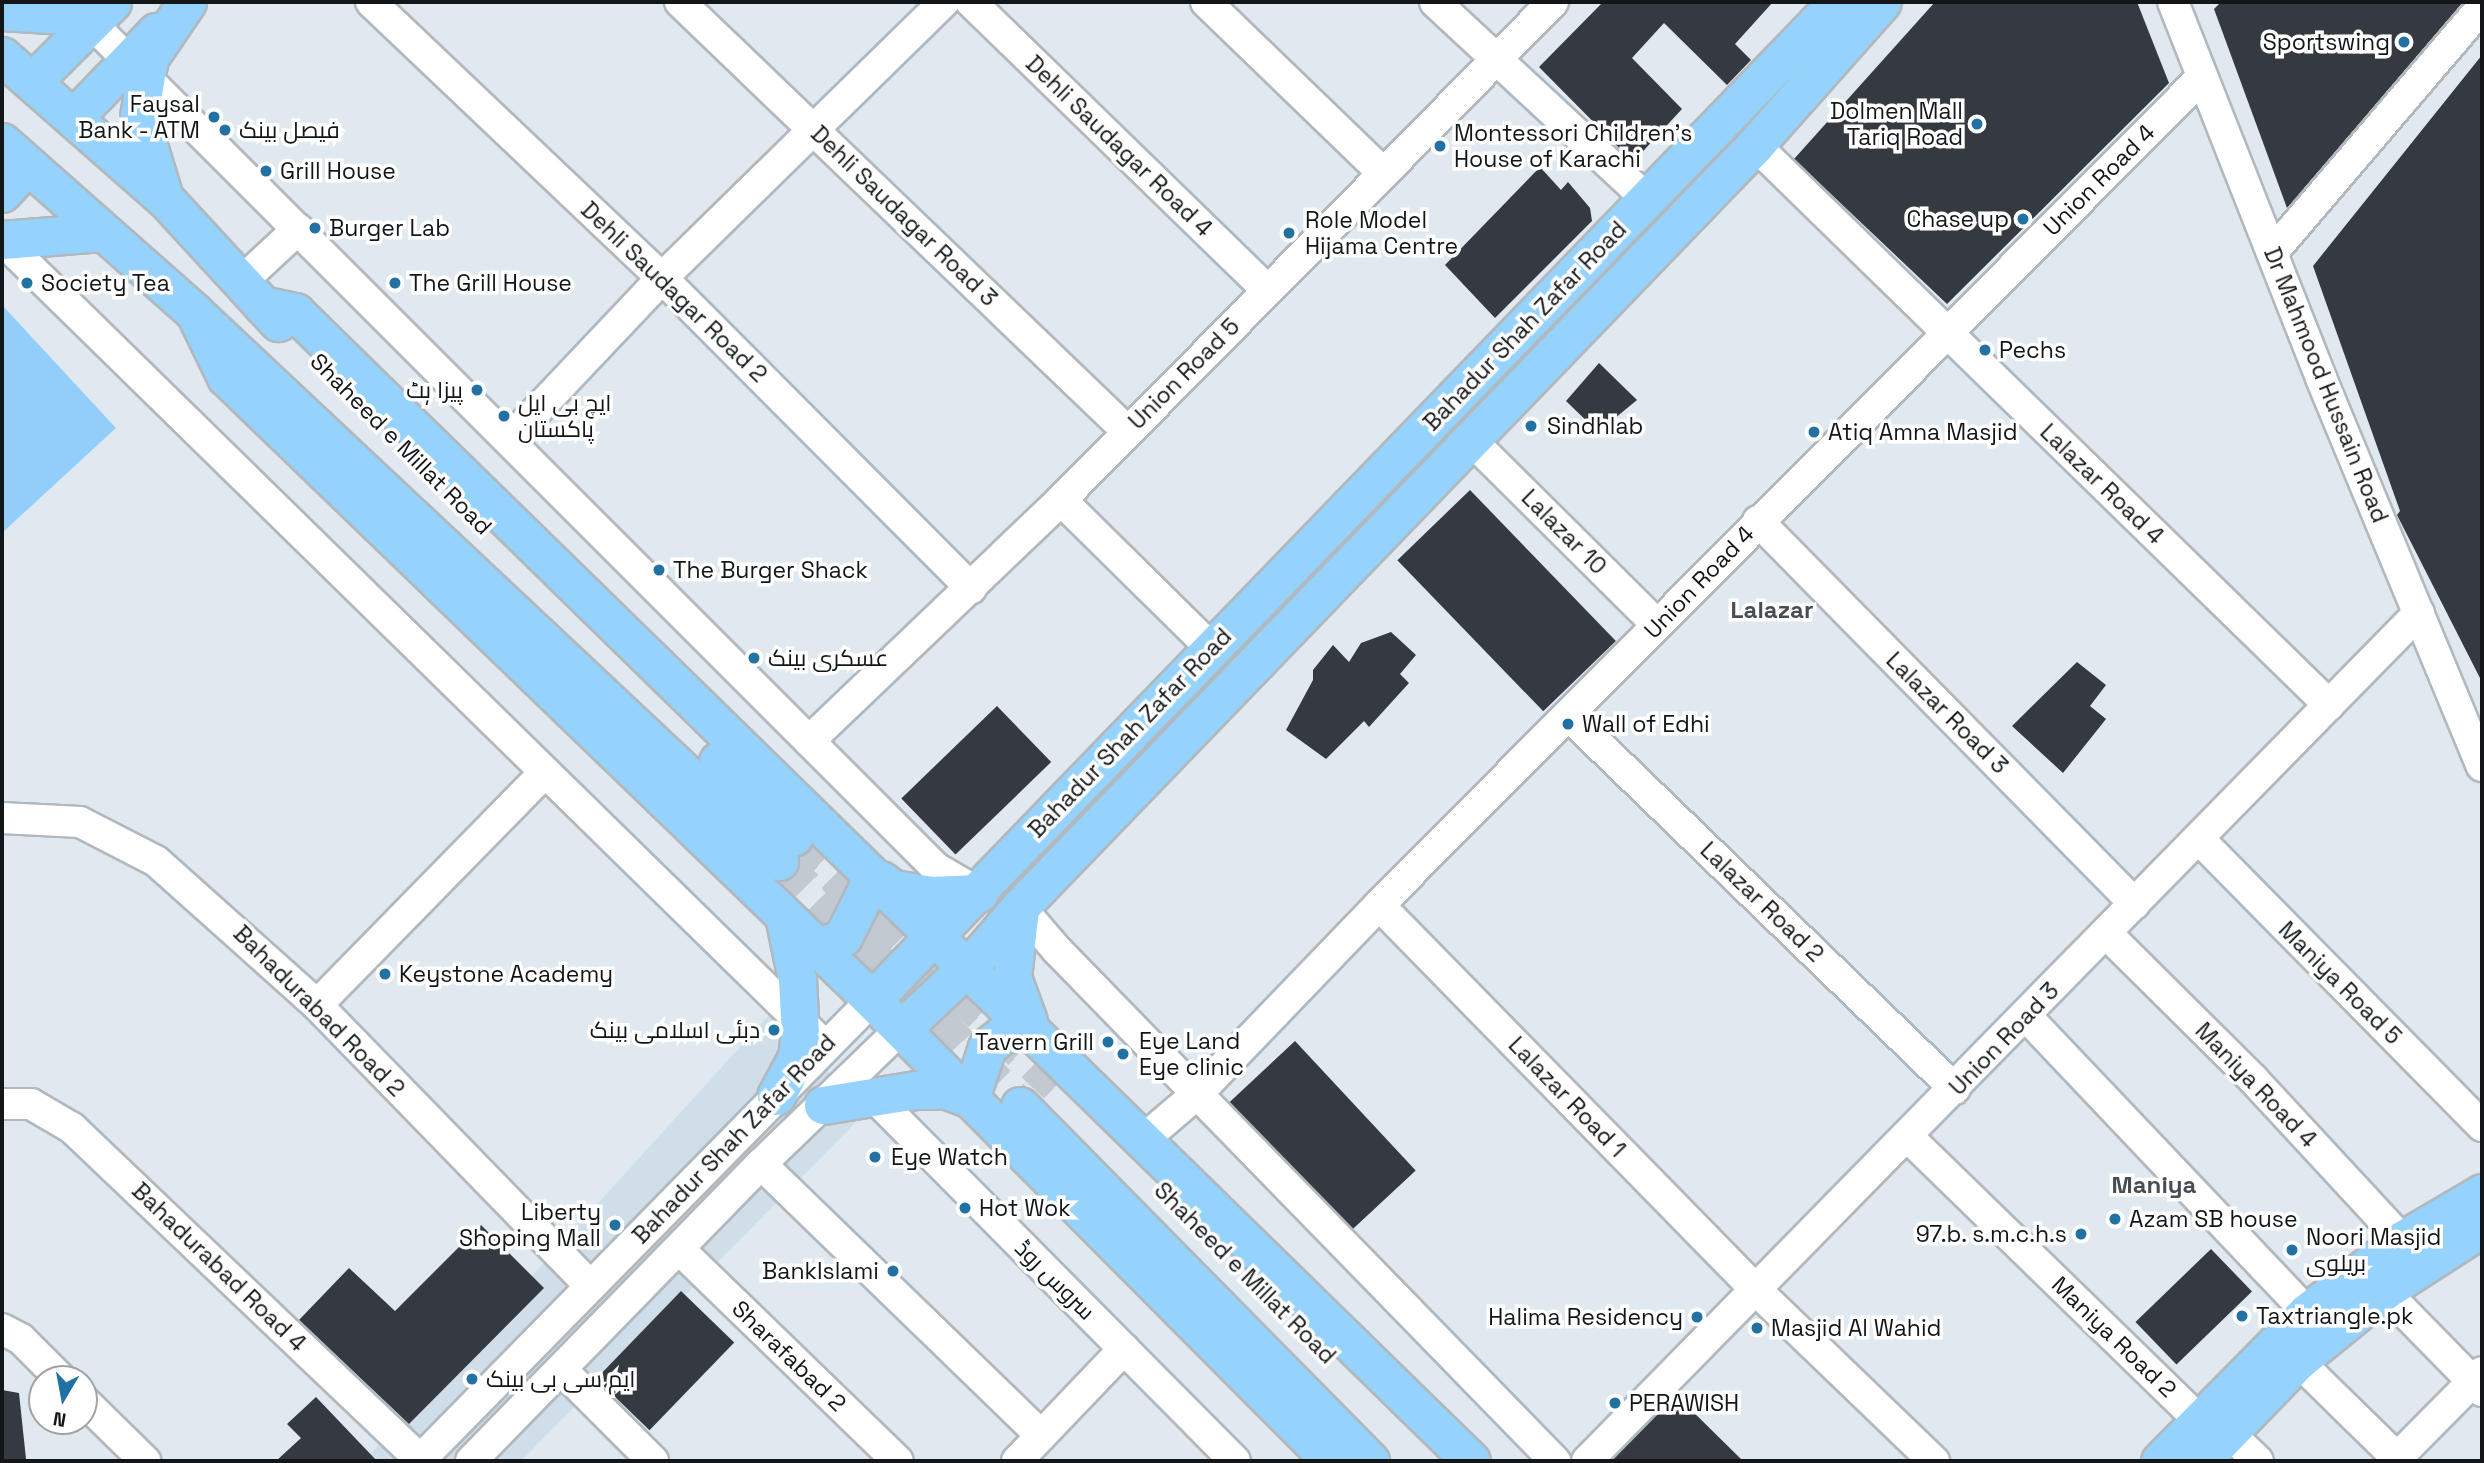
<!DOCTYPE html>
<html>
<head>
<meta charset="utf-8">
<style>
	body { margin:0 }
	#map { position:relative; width:2484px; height:1463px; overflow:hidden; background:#e1e9f0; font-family:"Space Grotesk",Cairo,sans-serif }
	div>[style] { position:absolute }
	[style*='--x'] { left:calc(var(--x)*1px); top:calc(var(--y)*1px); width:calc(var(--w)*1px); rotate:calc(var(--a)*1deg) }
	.built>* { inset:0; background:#cfdee9 }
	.green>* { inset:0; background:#93cefb }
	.building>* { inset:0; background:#343a3f; transform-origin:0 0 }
	.major-tunnel>* { height:37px; margin-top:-18.5px; transform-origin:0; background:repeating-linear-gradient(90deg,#c2c9d0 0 37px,transparent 0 55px) }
	.roads { filter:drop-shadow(2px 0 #b1b8be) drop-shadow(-2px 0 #b1b8be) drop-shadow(0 2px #b1b8be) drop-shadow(0 -2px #b1b8be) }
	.minor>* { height:30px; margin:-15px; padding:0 15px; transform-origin:15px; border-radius:15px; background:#fff }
	.major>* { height:37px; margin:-18.5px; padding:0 18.5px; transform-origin:18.5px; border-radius:18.5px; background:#95d3fc }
	.dots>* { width:19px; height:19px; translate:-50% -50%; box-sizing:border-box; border:4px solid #fff; border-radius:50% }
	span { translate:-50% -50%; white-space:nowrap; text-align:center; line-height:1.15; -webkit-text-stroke:7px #fff; paint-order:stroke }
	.poi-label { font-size:23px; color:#131618 }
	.right { translate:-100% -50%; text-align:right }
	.left { translate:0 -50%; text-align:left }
	.street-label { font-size:23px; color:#131618 }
	.neighbourhood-label { font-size:24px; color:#474e53; font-weight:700 }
	.frame { position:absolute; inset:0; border:4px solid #131618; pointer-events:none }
	.north { position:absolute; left:28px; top:1365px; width:70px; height:70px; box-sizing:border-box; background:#fff; border:2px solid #a1a2a3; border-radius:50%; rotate:190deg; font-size:19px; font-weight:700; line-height:28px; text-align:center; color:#131618 }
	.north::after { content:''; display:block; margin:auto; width:24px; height:32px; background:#2271a3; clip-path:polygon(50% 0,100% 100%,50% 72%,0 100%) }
</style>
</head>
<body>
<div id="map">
	<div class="built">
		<div style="clip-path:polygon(769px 1015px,868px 1110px,521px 1461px,364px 1461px)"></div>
	</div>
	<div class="green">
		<div style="clip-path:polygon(2px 305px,116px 428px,2px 533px)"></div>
	</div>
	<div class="building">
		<div style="clip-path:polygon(1603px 2px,1773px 2px,1735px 44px,1751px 60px,1727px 85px,1664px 23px,1632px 58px,1682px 109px,1633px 162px,1539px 67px)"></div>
		<div style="clip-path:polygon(1935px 2px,2137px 2px,2169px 83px,1947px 304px,1794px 159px)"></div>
		<div style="clip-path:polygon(2221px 2px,2463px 2px,2287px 208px,2214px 9px)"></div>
		<div style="clip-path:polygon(2482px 55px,2482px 682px,2397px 515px,2400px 511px,2313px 266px)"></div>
		<div style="clip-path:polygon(1540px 167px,1561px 190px,1568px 182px,1590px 208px,1592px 221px,1495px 318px,1445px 265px)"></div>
		<div style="clip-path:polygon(1599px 363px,1637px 400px,1598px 432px,1566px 401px)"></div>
		<div style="left:1470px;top:490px;width:210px;height:101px;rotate:46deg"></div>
		<div style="clip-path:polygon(1391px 632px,1416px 655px,1400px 674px,1409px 683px,1369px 727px,1364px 721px,1326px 759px,1286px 730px,1313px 680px,1313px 670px,1333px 645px,1349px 662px,1361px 643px)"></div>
		<div style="clip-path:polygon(2077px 662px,2106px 685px,2090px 706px,2106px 719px,2063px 773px,2012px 726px)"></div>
		<div style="left:997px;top:706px;width:78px;height:133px;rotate:46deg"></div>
		<div style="left:1295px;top:1041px;width:177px;height:90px;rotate:47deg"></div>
		<div style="clip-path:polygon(481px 1225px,544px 1288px,409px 1424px,299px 1320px,349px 1268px,395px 1311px)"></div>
		<div style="left:2211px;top:1249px;width:59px;height:105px;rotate:46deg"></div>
		<div style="left:681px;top:1291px;width:74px;height:122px;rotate:44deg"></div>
		<div style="clip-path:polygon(2px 1390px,19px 1393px,26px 1459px,2px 1461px)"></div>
		<div style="clip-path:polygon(1676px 1395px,1743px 1461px,1611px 1461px)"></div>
		<div style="clip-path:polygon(316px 1397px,377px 1461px,276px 1461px,301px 1438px,287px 1424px)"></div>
	</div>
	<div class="major-tunnel">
		<div style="--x:794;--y:837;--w:361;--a:43.3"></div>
		<div style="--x:779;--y:861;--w:344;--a:45.5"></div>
	</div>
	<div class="roads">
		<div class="minor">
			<div style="--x:371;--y:2;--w:401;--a:43.5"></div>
			<div style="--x:662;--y:278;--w:438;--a:45.1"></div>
			<div style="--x:680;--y:2;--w:620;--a:43.82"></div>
			<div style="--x:971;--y:2;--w:413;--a:44.2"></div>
			<div style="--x:1206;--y:2;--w:246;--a:44"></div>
			<div style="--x:1435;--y:2;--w:289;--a:42.9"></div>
			<div style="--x:2173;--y:2;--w:404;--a:68.5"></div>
			<div style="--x:2321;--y:378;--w:420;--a:67.5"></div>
			<div style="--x:75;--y:7;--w:1218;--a:45"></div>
			<div style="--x:936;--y:868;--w:50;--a:30.2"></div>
			<div style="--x:1755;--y:145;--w:802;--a:44.29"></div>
			<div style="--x:2;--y:240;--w:1152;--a:44.4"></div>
			<div style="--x:2272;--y:253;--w:323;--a:-49.5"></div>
			<div style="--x:241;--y:282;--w:78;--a:-42.9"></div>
			<div style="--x:510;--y:439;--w:221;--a:-46.6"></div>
			<div style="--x:662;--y:278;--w:395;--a:-44.4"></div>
			<div style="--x:1471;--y:440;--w:262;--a:44.8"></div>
			<div style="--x:1061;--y:500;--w:212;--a:44.6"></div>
			<div style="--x:1758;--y:521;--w:537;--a:45.45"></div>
			<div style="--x:1568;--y:715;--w:538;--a:44.02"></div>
			<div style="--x:809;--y:741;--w:349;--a:-43.7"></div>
			<div style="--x:1061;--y:500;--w:700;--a:-45.35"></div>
			<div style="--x:2;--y:818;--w:78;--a:2.9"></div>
			<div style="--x:80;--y:822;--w:85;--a:27.2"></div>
			<div style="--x:156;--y:861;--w:216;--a:41.8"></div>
			<div style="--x:317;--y:1005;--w:392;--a:45.8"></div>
			<div style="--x:2199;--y:839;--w:403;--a:45.4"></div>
			<div style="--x:1379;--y:905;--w:536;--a:45.6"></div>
			<div style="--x:1754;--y:1288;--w:250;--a:43.9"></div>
			<div style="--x:1020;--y:907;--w:57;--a:49.3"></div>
			<div style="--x:1057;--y:950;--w:714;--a:45.74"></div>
			<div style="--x:2107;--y:934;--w:206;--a:44.8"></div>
			<div style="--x:2253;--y:1079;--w:219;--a:47.2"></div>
			<div style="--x:317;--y:1005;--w:326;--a:-45.6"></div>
			<div style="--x:2026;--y:1016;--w:408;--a:46.5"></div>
			<div style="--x:875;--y:1098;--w:511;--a:45.24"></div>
			<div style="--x:2;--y:1104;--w:29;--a:0"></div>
			<div style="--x:31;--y:1104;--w:48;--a:30.3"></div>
			<div style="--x:72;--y:1128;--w:482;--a:43.6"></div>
			<div style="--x:1908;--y:1137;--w:407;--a:44.2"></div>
			<div style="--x:1143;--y:1140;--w:74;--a:-40.6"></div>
			<div style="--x:1199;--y:1092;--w:260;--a:-46.1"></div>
			<div style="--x:1379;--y:905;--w:1167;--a:-45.17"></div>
			<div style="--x:761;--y:1164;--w:390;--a:44.1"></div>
			<div style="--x:680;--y:1250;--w:303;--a:44.1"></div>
			<div style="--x:2384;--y:1291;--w:140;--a:45.6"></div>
			<div style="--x:2;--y:1329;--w:21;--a:28"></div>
			<div style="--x:21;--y:1339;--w:57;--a:45"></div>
			<div style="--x:2298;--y:1361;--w:143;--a:44.4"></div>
			<div style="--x:562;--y:1370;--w:129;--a:45"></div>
			<div style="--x:84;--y:1401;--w:86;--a:44.5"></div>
			<div style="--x:2229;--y:1433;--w:40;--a:44"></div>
			<div style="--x:419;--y:1461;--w:646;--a:-45.5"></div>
			<div style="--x:471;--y:1461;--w:415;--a:-45.7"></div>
			<div style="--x:761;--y:1164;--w:194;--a:-44"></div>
			<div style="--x:1017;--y:1461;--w:155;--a:-46.3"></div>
			<div style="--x:1587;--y:1461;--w:1188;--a:-45.55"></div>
			<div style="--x:2394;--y:1461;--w:125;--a:-45.3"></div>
		</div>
		<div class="major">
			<div style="--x:2;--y:11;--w:62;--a:3.7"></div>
			<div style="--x:64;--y:15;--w:40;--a:-8.5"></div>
			<div style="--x:2;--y:56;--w:218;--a:41.3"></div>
			<div style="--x:166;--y:200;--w:166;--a:47.4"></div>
			<div style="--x:33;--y:81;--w:112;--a:-45"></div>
			<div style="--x:75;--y:116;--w:117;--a:-46"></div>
			<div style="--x:2;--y:142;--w:258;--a:41.5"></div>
			<div style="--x:195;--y:313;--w:801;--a:43.18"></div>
			<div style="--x:162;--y:191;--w:78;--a:-107"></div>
			<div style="--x:139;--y:116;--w:59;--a:-80.2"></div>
			<div style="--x:149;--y:58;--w:68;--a:-55.8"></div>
			<div style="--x:2;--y:193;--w:38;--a:-47"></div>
			<div style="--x:2;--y:240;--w:100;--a:-4.6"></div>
			<div style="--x:262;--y:305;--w:34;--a:12"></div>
			<div style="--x:295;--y:312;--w:1644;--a:44.33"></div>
			<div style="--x:195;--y:313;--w:71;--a:64.2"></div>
			<div style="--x:226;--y:377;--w:897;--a:43.96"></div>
			<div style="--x:872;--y:1000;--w:651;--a:45.12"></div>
			<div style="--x:718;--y:761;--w:107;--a:45"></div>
			<div style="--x:881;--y:880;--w:15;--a:37"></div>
			<div style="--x:893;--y:889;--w:36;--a:9"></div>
			<div style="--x:929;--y:895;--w:50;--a:-2.3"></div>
			<div style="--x:1020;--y:908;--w:69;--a:96.6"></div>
			<div style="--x:1012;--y:977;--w:47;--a:70"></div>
			<div style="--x:810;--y:942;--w:17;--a:10"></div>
			<div style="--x:827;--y:945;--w:18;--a:-27"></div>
			<div style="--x:843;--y:937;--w:67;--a:-63.4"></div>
			<div style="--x:872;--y:1000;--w:1388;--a:-45.96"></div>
			<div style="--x:901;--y:1029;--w:100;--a:-43"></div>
			<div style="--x:974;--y:961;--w:71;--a:-49.6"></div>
			<div style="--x:1020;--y:907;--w:1059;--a:-46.03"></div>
			<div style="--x:1755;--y:145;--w:191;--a:-48.4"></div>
			<div style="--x:776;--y:1096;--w:44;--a:-61.7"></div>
			<div style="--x:797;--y:1057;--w:23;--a:-83"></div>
			<div style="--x:800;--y:1034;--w:55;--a:-93.1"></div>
			<div style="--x:797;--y:979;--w:64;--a:-101.7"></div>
			<div style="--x:823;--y:1105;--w:94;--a:-9.2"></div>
			<div style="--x:916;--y:1090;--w:31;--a:0"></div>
			<div style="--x:947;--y:1090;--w:25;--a:21"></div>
			<div style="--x:970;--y:1099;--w:55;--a:-71.9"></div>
			<div style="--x:987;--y:1047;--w:19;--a:-39"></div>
			<div style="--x:1002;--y:1035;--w:28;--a:-13"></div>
			<div style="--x:1020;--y:1106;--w:499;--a:45.4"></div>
			<div style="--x:2160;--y:1461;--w:209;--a:-45.4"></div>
			<div style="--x:2307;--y:1312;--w:119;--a:-37.2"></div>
			<div style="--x:2402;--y:1240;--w:93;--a:-30.4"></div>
			<div style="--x:2201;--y:1461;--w:139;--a:-45.9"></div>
			<div style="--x:2298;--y:1361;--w:111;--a:-39.1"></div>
			<div style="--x:2384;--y:1291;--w:117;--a:-32.7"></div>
		</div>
	</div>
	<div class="dots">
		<div style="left:2404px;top:42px;background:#2271a3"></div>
		<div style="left:214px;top:117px;background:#2271a3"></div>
		<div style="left:1977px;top:124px;background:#2271a3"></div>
		<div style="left:225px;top:130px;background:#2271a3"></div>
		<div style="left:1440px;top:146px;background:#2271a3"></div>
		<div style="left:266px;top:171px;background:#2271a3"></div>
		<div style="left:2023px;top:219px;background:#2271a3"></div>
		<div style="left:315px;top:228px;background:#2271a3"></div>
		<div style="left:1289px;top:233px;background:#2271a3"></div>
		<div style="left:27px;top:283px;background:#2271a3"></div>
		<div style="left:395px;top:283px;background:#2271a3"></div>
		<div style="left:1985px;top:350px;background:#2271a3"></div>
		<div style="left:477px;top:390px;background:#2271a3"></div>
		<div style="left:504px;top:416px;background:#2271a3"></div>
		<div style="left:1531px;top:426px;background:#2271a3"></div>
		<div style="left:1814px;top:432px;background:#2271a3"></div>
		<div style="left:659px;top:570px;background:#2271a3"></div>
		<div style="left:754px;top:658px;background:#2271a3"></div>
		<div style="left:1568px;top:724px;background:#2271a3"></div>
		<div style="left:385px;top:974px;background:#2271a3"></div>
		<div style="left:774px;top:1030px;background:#2271a3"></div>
		<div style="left:1108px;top:1042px;background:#2271a3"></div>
		<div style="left:1123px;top:1054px;background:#2271a3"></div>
		<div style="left:875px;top:1157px;background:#2271a3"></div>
		<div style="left:965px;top:1208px;background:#2271a3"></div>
		<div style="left:2115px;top:1219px;background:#2271a3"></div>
		<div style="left:615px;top:1225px;background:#2271a3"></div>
		<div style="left:2081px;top:1234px;background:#2271a3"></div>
		<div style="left:2292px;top:1250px;background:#2271a3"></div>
		<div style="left:893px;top:1271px;background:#2271a3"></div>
		<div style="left:2242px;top:1316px;background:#2271a3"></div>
		<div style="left:1697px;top:1317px;background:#2271a3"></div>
		<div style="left:1757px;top:1328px;background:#2271a3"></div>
		<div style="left:472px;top:1379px;background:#2271a3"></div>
		<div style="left:1615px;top:1403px;background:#2271a3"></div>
	</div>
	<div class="poi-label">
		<span class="right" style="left:2390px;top:42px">Sportswing</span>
		<span class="right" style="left:200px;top:117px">Faysal<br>Bank - ATM</span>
		<span class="right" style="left:1963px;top:124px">Dolmen Mall<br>Tariq Road</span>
		<span class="left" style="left:239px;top:130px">فیصل بینک</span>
		<span class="left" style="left:1454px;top:146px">Montessori Children's<br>House of Karachi</span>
		<span class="left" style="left:280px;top:171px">Grill House</span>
		<span class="right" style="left:2009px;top:219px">Chase up</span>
		<span class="left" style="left:1305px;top:233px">Role Model<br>Hijama Centre</span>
		<span class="left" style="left:329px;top:228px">Burger Lab</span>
		<span class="left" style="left:41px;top:283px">Society Tea</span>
		<span class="left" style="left:409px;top:283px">The Grill House</span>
		<span class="left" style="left:1999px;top:350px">Pechs</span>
		<span class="right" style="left:463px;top:390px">پیزا ہٹ</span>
		<span class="left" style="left:518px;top:416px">ایچ بی ایل<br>پاکستان</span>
		<span class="left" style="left:1547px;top:426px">Sindhlab</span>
		<span class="left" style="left:1828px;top:432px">Atiq Amna Masjid</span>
		<span class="left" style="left:673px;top:570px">The Burger Shack</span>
		<span class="left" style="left:768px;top:658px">عسکری بینک</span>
		<span class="left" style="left:1582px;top:724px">Wall of Edhi</span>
		<span class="left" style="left:399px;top:974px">Keystone Academy</span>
		<span class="right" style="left:760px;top:1030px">دبئی اسلامی بینک</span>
		<span class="left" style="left:1139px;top:1054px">Eye Land<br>Eye clinic</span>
		<span class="right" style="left:1094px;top:1042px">Tavern Grill</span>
		<span class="left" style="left:891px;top:1157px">Eye Watch</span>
		<span class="left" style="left:979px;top:1208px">Hot Wok</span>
		<span class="right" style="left:601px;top:1225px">Liberty<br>Shoping Mall</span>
		<span class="left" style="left:2129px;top:1219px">Azam SB house</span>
		<span class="right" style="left:2067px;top:1234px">97.b. s.m.c.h.s</span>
		<span class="left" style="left:2306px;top:1250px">Noori Masjid<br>بریلوی</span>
		<span class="right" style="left:879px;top:1271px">BankIslami</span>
		<span class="left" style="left:2256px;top:1316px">Taxtriangle.pk</span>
		<span class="right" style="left:1683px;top:1317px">Halima Residency</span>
		<span class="left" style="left:1771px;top:1328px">Masjid Al Wahid</span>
		<span class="left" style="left:486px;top:1379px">ایم سی بی بینک</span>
		<span class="left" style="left:1629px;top:1403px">PERAWISH</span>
	</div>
	<div class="street-label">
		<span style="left:1119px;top:146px;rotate:44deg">Dehli Saudagar Road 4</span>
		<span style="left:2099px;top:180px;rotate:-45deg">Union Road 4</span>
		<span style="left:904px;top:216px;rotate:44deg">Dehli Saudagar Road 3</span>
		<span style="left:674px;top:292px;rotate:44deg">Dehli Saudagar Road 2</span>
		<span style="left:1525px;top:326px;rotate:-46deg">Bahadur Shah Zafar Road</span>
		<span style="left:1184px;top:374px;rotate:-45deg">Union Road 5</span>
		<span style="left:2326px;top:385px;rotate:68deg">Dr Mahmood Hussain Road</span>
		<span style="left:401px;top:444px;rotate:45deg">Shaheed e Millat Road</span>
		<span style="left:2102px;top:484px;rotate:44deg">Lalazar Road 4</span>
		<span style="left:1564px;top:532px;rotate:45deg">Lalazar 10</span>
		<span style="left:1699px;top:582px;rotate:-46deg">Union Road 4</span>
		<span style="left:1947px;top:713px;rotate:45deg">Lalazar Road 3</span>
		<span style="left:1130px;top:733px;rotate:-46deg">Bahadur Shah Zafar Road</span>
		<span style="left:1762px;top:902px;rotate:44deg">Lalazar Road 2</span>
		<span style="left:2340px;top:983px;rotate:45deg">Maniya Road 5</span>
		<span style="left:319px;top:1011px;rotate:45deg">Bahadurabad Road 2</span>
		<span style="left:2004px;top:1039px;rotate:-46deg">Union Road 3</span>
		<span style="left:2256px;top:1085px;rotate:46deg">Maniya Road 4</span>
		<span style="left:1567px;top:1097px;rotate:46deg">Lalazar Road 1</span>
		<span style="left:734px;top:1139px;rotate:-46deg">Bahadur Shah Zafar Road</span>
		<span style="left:219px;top:1267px;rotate:44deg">Bahadurabad Road 4</span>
		<span style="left:1245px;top:1273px;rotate:45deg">Shaheed e Millat Road</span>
		<span style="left:1055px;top:1280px;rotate:45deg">سروس روڈ</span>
		<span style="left:2114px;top:1337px;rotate:44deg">Maniya Road 2</span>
		<span style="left:789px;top:1356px;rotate:44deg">Sharafabad 2</span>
	</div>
	<div class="neighbourhood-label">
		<span style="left:1772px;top:610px">Lalazar</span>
		<span style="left:2154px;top:1185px">Maniya</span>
	</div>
	<div class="frame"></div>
	<div class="north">N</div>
</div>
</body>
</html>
